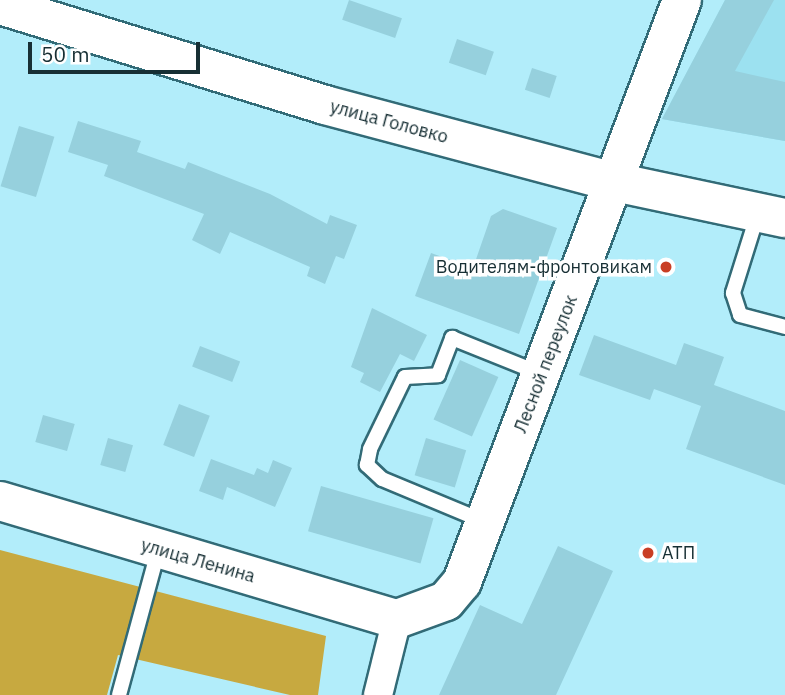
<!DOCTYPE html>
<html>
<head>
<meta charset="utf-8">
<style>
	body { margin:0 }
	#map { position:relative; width:785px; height:695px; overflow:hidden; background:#b2edfa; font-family:"IBM Plex Sans",sans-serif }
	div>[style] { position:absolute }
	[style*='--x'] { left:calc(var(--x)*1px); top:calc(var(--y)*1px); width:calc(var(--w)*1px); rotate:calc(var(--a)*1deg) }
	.built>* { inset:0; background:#9ce1f0 }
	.forest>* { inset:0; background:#c7a940 }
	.building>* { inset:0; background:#96d0dd; transform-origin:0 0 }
	.roads { filter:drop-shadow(2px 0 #326b77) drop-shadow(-2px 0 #326b77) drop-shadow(0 2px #326b77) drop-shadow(0 -2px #326b77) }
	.lane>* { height:14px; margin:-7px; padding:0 7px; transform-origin:7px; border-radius:7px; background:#fff }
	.street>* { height:28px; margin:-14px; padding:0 14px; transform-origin:14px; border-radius:14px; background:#fff }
	.secondary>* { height:38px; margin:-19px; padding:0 19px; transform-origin:19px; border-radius:19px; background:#fff }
	.dots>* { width:19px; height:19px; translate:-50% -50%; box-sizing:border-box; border:4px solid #fff; border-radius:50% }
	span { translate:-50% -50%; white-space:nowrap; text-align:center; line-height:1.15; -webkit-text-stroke:7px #fff; paint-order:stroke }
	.street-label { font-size:18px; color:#172f34 }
	.poi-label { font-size:18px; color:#172f34 }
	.right { translate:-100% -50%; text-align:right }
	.left { translate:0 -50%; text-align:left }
	.scale { position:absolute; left:28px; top:42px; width:172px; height:32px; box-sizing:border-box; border:4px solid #172f34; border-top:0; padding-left:9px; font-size:21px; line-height:24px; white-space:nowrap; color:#172f34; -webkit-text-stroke:5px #fff; paint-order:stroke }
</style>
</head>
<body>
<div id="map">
	<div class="built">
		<div style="clip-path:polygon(725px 0,785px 0,785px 141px,662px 119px)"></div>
	</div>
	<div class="forest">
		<div style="clip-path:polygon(0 550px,326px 636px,318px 695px,290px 695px,118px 655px,107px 695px,0 695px)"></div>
	</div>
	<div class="building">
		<div style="left:349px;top:0;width:56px;height:21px;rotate:19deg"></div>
		<div style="clip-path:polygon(725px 0,774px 0,735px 71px,785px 82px,785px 141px,662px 119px)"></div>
		<div style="left:457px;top:39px;width:39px;height:25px;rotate:19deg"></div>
		<div style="left:532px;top:68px;width:26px;height:23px;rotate:18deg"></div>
		<div style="clip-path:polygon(78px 121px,141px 141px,137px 152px,185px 169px,188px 162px,270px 194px,327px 224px,330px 215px,357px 225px,344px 259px,336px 256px,325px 284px,307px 276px,310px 267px,230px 232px,220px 254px,192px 240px,204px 214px,104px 176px,108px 165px,68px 152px)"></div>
		<div style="left:19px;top:126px;width:37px;height:63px;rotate:17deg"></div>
		<div style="clip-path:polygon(503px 209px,557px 228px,519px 334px,415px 296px,431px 253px,473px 268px,491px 216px)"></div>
		<div style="clip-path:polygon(372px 308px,427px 335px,414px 361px,400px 354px,380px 392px,360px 382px,364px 373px,351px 367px)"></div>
		<div style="clip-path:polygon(594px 335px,676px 365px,684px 343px,724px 357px,714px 385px,785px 411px,785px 485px,686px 449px,701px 406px,654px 389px,650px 400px,579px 375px)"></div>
		<div style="left:200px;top:346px;width:43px;height:22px;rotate:21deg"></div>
		<div style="left:460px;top:360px;width:42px;height:65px;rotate:24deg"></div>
		<div style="left:179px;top:404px;width:33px;height:44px;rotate:21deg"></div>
		<div style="left:43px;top:415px;width:33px;height:28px;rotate:16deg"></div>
		<div style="left:108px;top:438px;width:26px;height:28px;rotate:16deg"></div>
		<div style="left:426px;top:438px;width:42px;height:39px;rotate:17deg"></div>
		<div style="clip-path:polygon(211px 459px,254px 475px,257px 468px,268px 473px,273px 460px,292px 468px,275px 507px,227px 487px,223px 500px,199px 491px)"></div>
		<div style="left:321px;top:486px;width:117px;height:47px;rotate:16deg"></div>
		<div style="clip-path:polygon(558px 546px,613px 571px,556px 695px,439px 695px,480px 605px,522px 624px)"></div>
	</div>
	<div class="roads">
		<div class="lane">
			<div style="--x:758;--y:213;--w:84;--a:107.4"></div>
			<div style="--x:733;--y:293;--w:23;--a:72"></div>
			<div style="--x:740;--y:315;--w:47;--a:14.9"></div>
			<div style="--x:483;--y:521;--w:109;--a:-157.4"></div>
			<div style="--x:382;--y:479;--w:21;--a:-137"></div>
			<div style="--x:367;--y:465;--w:16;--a:-79"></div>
			<div style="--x:370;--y:449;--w:80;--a:-64.1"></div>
			<div style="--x:405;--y:377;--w:33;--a:-3"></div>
			<div style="--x:438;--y:375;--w:40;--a:-69"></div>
			<div style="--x:452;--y:338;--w:94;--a:21.9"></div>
			<div style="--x:119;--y:695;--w:149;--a:-74.8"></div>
		</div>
		<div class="street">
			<div style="--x:378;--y:695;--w:78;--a:-76"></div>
		</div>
		<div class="secondary">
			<div style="--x:0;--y:5;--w:340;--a:17.1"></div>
			<div style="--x:325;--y:105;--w:300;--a:14.9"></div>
			<div style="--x:615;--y:182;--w:174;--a:12"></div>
			<div style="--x:0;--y:501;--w:414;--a:16.6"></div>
			<div style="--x:397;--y:619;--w:52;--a:-20.2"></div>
			<div style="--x:446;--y:601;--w:25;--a:-50"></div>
			<div style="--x:462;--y:582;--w:622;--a:-69.29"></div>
		</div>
	</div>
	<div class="dots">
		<div style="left:666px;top:267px;background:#c93e24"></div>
		<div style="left:648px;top:553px;background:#c93e24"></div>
	</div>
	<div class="street-label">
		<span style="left:389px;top:122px;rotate:15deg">улица Головко</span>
		<span style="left:546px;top:364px;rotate:-69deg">Лесной переулок</span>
		<span style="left:198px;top:561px;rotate:16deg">улица Ленина</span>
	</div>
	<div class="poi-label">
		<span class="right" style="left:652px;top:267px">Водителям-фронтовикам</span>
		<span class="left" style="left:662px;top:553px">АТП</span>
	</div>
	<div class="scale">50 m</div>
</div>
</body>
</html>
